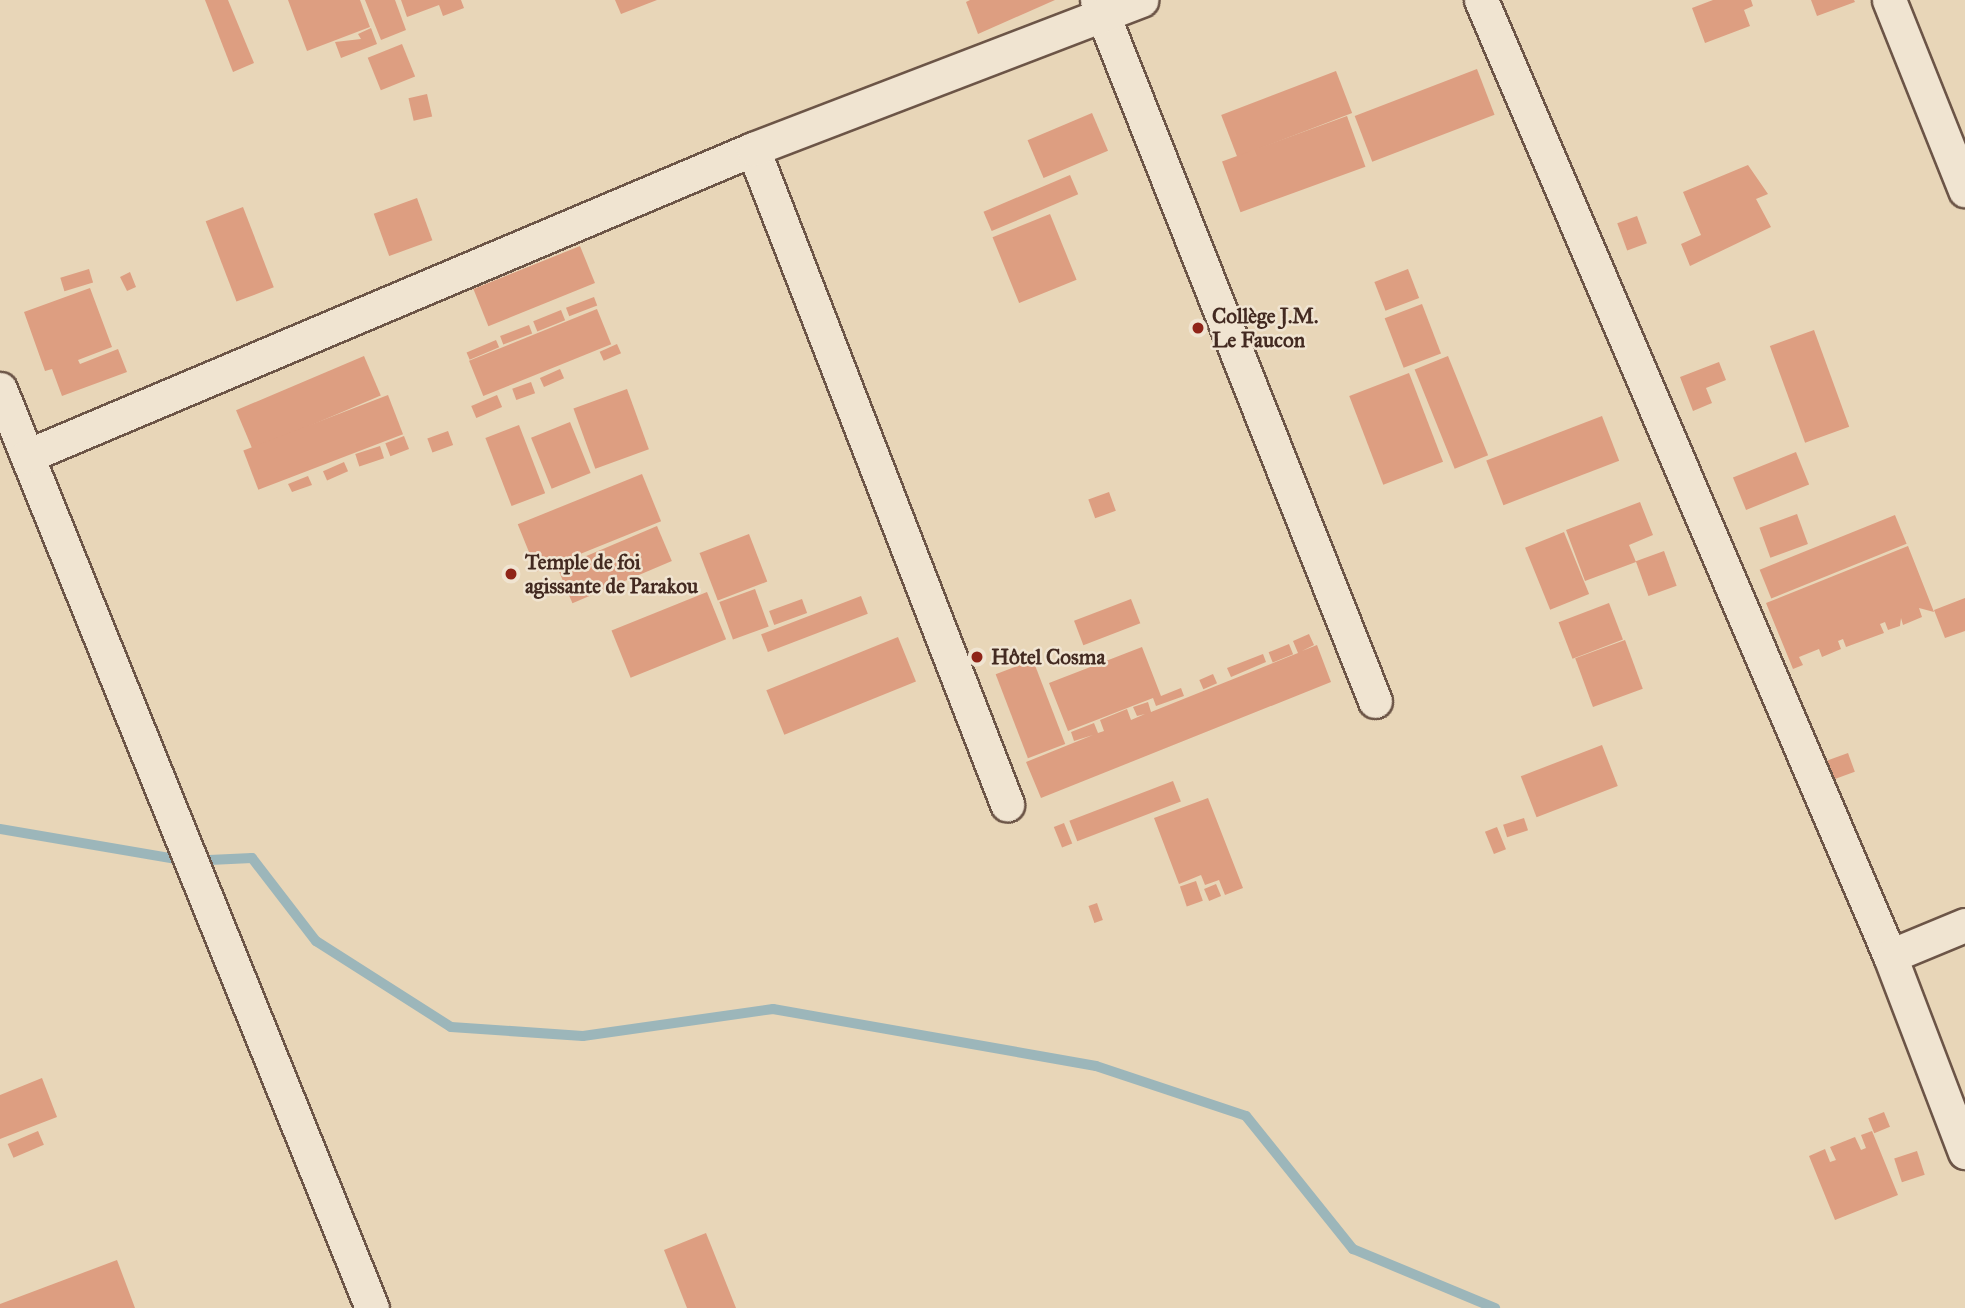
<!DOCTYPE html>
<html>
<head>
<meta charset="utf-8">
<style>
	body { margin:0 }
	#map { position:relative; width:1965px; height:1308px; overflow:hidden; background:#e8d6b8; font-family:"IM FELL Great Primer",serif }
	div>[style] { position:absolute }
	[style*='--x'] { left:calc(var(--x)*1px); top:calc(var(--y)*1px); width:calc(var(--w)*1px); rotate:calc(var(--a)*1deg) }
	.stream>* { height:10px; margin:-5px; padding:0 5px; transform-origin:5px; border-radius:5px; background:#9cb6ba }
	.building>* { inset:0; background:#dd9e81; transform-origin:0 0 }
	.roads { filter:drop-shadow(2px 0 #6c5547) drop-shadow(-2px 0 #6c5547) drop-shadow(0 2px #6c5547) drop-shadow(0 -2px #6c5547) }
	.street>* { height:33px; margin:-16.5px; padding:0 16.5px; transform-origin:16.5px; border-radius:16.5px; background:#f0e4d1 }
	.dots>* { width:19px; height:19px; translate:-50% -50%; box-sizing:border-box; border:4px solid #f0e4d1; border-radius:50% }
	span { translate:-50% -50%; white-space:nowrap; text-align:center; line-height:1.15; -webkit-text-stroke:5px #f0e4d1; paint-order:stroke }
	.poi-label { font-size:21px; color:#432a21; font-weight:700 }
	.left { translate:0 -50%; text-align:left }
</style>
</head>
<body>
<div id="map">
	<div class="stream">
		<div style="--x:0;--y:829;--w:191;--a:9.7"></div>
		<div style="--x:188;--y:861;--w:64;--a:-2.7"></div>
		<div style="--x:252;--y:858;--w:105;--a:52.4"></div>
		<div style="--x:316;--y:941;--w:160;--a:32.5"></div>
		<div style="--x:451;--y:1027;--w:132;--a:3.9"></div>
		<div style="--x:583;--y:1036;--w:192;--a:-8.1"></div>
		<div style="--x:773;--y:1009;--w:328;--a:10"></div>
		<div style="--x:1096;--y:1066;--w:158;--a:18.4"></div>
		<div style="--x:1246;--y:1116;--w:171;--a:51.2"></div>
		<div style="--x:1353;--y:1249;--w:154;--a:22.6"></div>
	</div>
	<div class="building">
		<div style="clip-path:polygon(205px 0,228px 0,254px 63px,233px 72px)"></div>
		<div style="clip-path:polygon(288px 0,360px 0,370px 27px,307px 51px)"></div>
		<div style="clip-path:polygon(365px 0,395px 0,406px 30px,381px 40px)"></div>
		<div style="clip-path:polygon(401px 0,461px 0,464px 8px,443px 16px,439px 5px,407px 17px)"></div>
		<div style="clip-path:polygon(615px 0,657px 0,621px 14px)"></div>
		<div style="clip-path:polygon(1055px 0,978px 34px,966px 2px,970px 0)"></div>
		<div style="clip-path:polygon(1713px 0,1751px 0,1753px 6px,1744px 10px,1750px 26px,1705px 43px,1692px 8px)"></div>
		<div style="clip-path:polygon(1811px 0,1854px 0,1855px 2px,1817px 16px)"></div>
		<div style="clip-path:polygon(371px 28px,377px 44px,341px 58px,335px 42px,361px 39px,358px 34px)"></div>
		<div style="left:402px;top:44px;width:35px;height:37px;rotate:68deg"></div>
		<div style="left:1477px;top:69px;width:49px;height:131px;rotate:69deg"></div>
		<div style="left:1336px;top:71px;width:45px;height:123px;rotate:69deg"></div>
		<div style="left:427px;top:94px;width:23px;height:19px;rotate:77deg"></div>
		<div style="left:1092px;top:113px;width:41px;height:70px;rotate:67deg"></div>
		<div style="left:1347px;top:116px;width:54px;height:133px;rotate:70deg"></div>
		<div style="clip-path:polygon(1748px 165px,1768px 194px,1756px 199px,1771px 227px,1690px 266px,1681px 244px,1701px 235px,1683px 192px)"></div>
		<div style="left:1070px;top:175px;width:21px;height:94px;rotate:67deg"></div>
		<div style="left:417px;top:198px;width:45px;height:46px;rotate:70deg"></div>
		<div style="left:243px;top:207px;width:86px;height:40px;rotate:69deg"></div>
		<div style="left:1050px;top:214px;width:71px;height:62px;rotate:68deg"></div>
		<div style="left:1637px;top:216px;width:29px;height:21px;rotate:70deg"></div>
		<div style="left:580px;top:246px;width:40px;height:115px;rotate:68deg"></div>
		<div style="left:89px;top:269px;width:14px;height:30px;rotate:73deg"></div>
		<div style="left:1408px;top:269px;width:31px;height:36px;rotate:69deg"></div>
		<div style="clip-path:polygon(130px 272px,136px 287px,127px 291px,120px 277px)"></div>
		<div style="clip-path:polygon(90px 288px,112px 347px,78px 360px,80px 364px,118px 349px,127px 372px,62px 396px,52px 369px,45px 371px,24px 312px)"></div>
		<div style="left:594px;top:297px;width:9px;height:30px;rotate:69deg"></div>
		<div style="left:1422px;top:304px;width:53px;height:40px;rotate:69deg"></div>
		<div style="left:597px;top:309px;width:38px;height:138px;rotate:68deg"></div>
		<div style="left:561px;top:310px;width:11px;height:30px;rotate:68deg"></div>
		<div style="left:529px;top:325px;width:9px;height:31px;rotate:69deg"></div>
		<div style="left:1814px;top:330px;width:103px;height:47px;rotate:70deg"></div>
		<div style="left:496px;top:340px;width:8px;height:32px;rotate:67deg"></div>
		<div style="left:617px;top:344px;width:10px;height:19px;rotate:66deg"></div>
		<div style="left:364px;top:356px;width:43px;height:139px;rotate:67deg"></div>
		<div style="left:1448px;top:356px;width:107px;height:36px;rotate:68deg"></div>
		<div style="clip-path:polygon(1719px 362px,1726px 380px,1706px 388px,1712px 403px,1693px 411px,1680px 377px)"></div>
		<div style="left:560px;top:369px;width:10px;height:22px;rotate:66deg"></div>
		<div style="left:1409px;top:373px;width:95px;height:64px;rotate:69deg"></div>
		<div style="left:531px;top:382px;width:12px;height:20px;rotate:70deg"></div>
		<div style="left:627px;top:389px;width:64px;height:57px;rotate:70deg"></div>
		<div style="left:388px;top:395px;width:42px;height:155px;rotate:69deg"></div>
		<div style="left:497px;top:395px;width:13px;height:28px;rotate:67deg"></div>
		<div style="left:1602px;top:416px;width:48px;height:124px;rotate:69deg"></div>
		<div style="left:570px;top:422px;width:55px;height:42px;rotate:68deg"></div>
		<div style="left:519px;top:425px;width:73px;height:36px;rotate:69deg"></div>
		<div style="left:448px;top:431px;width:15px;height:22px;rotate:70deg"></div>
		<div style="left:404px;top:436px;width:14px;height:20px;rotate:69deg"></div>
		<div style="left:380px;top:446px;width:13px;height:26px;rotate:72deg"></div>
		<div style="left:1796px;top:452px;width:35px;height:68px;rotate:68deg"></div>
		<div style="left:344px;top:462px;width:10px;height:23px;rotate:66deg"></div>
		<div style="left:642px;top:474px;width:51px;height:134px;rotate:68deg"></div>
		<div style="clip-path:polygon(308px 476px,312px 485px,292px 492px,288px 484px)"></div>
		<div style="left:1109px;top:492px;width:20px;height:22px;rotate:70deg"></div>
		<div style="clip-path:polygon(1640px 502px,1653px 535px,1629px 545px,1636px 562px,1585px 581px,1566px 530px)"></div>
		<div style="left:1797px;top:514px;width:32px;height:40px;rotate:70deg"></div>
		<div style="left:1895px;top:515px;width:31px;height:146px;rotate:68deg"></div>
		<div style="left:657px;top:526px;width:38px;height:108px;rotate:67deg"></div>
		<div style="left:1564px;top:532px;width:67px;height:42px;rotate:68deg"></div>
		<div style="left:749px;top:534px;width:51px;height:53px;rotate:69deg"></div>
		<div style="clip-path:polygon(1908px 546px,1934px 612px,1919px 608px,1922px 617px,1903px 625px,1901px 618px,1900px 626px,1888px 630px,1885px 622px,1880px 624px,1884px 633px,1846px 647px,1843px 639px,1838px 641px,1841px 649px,1822px 657px,1819px 649px,1799px 657px,1803px 665px,1793px 669px,1766px 603px)"></div>
		<div style="left:1664px;top:551px;width:37px;height:30px;rotate:70deg"></div>
		<div style="left:755px;top:589px;width:40px;height:38px;rotate:70deg"></div>
		<div style="left:707px;top:592px;width:51px;height:103px;rotate:68deg"></div>
		<div style="left:861px;top:596px;width:19px;height:107px;rotate:69deg"></div>
		<div style="clip-path:polygon(1965px 598px,1965px 631px,1945px 638px,1934px 610px)"></div>
		<div style="left:802px;top:599px;width:15px;height:35px;rotate:70deg"></div>
		<div style="left:1131px;top:599px;width:26px;height:61px;rotate:69deg"></div>
		<div style="left:1609px;top:603px;width:39px;height:54px;rotate:69deg"></div>
		<div style="clip-path:polygon(1309px 634px,1314px 645px,1302px 651px,1317px 645px,1331px 682px,1041px 798px,1026px 762px,1093px 735px,1074px 741px,1071px 732px,1094px 723px,1098px 733px,1104px 731px,1100px 720px,1127px 709px,1131px 720px,1145px 714px,1137px 716px,1133px 707px,1148px 702px,1151px 712px,1298px 653px,1293px 641px)"></div>
		<div style="left:898px;top:637px;width:48px;height:142px;rotate:68deg"></div>
		<div style="left:1625px;top:640px;width:52px;height:53px;rotate:70deg"></div>
		<div style="left:1289px;top:644px;width:11px;height:22px;rotate:68deg"></div>
		<div style="clip-path:polygon(1142px 647px,1161px 696px,1181px 688px,1184px 696px,1156px 706px,1153px 698px,1068px 731px,1049px 683px)"></div>
		<div style="clip-path:polygon(1263px 654px,1266px 662px,1231px 677px,1227px 668px)"></div>
		<div style="left:1033px;top:660px;width:90px;height:40px;rotate:69deg"></div>
		<div style="left:1213px;top:674px;width:10px;height:15px;rotate:66deg"></div>
		<div style="left:1602px;top:745px;width:44px;height:87px;rotate:69deg"></div>
		<div style="left:1848px;top:753px;width:20px;height:22px;rotate:70deg"></div>
		<div style="left:1173px;top:781px;width:22px;height:111px;rotate:69deg"></div>
		<div style="clip-path:polygon(1208px 798px,1243px 888px,1225px 895px,1219px 880px,1205px 885px,1201px 875px,1179px 884px,1154px 818px)"></div>
		<div style="left:1524px;top:818px;width:13px;height:22px;rotate:72deg"></div>
		<div style="left:1064px;top:823px;width:22px;height:11px;rotate:68deg"></div>
		<div style="left:1497px;top:827px;width:24px;height:13px;rotate:68deg"></div>
		<div style="left:1196px;top:881px;width:21px;height:17px;rotate:71deg"></div>
		<div style="left:1216px;top:884px;width:13px;height:13px;rotate:67deg"></div>
		<div style="left:1097px;top:903px;width:18px;height:9px;rotate:71deg"></div>
		<div style="clip-path:polygon(42px 1078px,57px 1117px,0 1139px,0 1095px)"></div>
		<div style="left:1884px;top:1112px;width:16px;height:17px;rotate:68deg"></div>
		<div style="left:38px;top:1131px;width:15px;height:33px;rotate:67deg"></div>
		<div style="clip-path:polygon(1872px 1131px,1898px 1195px,1835px 1220px,1809px 1156px,1825px 1149px,1830px 1162px,1836px 1160px,1830px 1147px,1855px 1137px,1861px 1150px,1866px 1148px,1861px 1135px)"></div>
		<div style="left:1917px;top:1151px;width:25px;height:24px;rotate:72deg"></div>
		<div style="clip-path:polygon(706px 1233px,736px 1308px,687px 1308px,664px 1250px)"></div>
		<div style="clip-path:polygon(117px 1260px,135px 1308px,0 1308px,0 1304px)"></div>
	</div>
	<div class="roads">
		<div class="street">
			<div style="--x:1097;--y:0;--w:754;--a:68.37"></div>
			<div style="--x:1481;--y:0;--w:1040;--a:66.84"></div>
			<div style="--x:1890;--y:956;--w:210;--a:69.1"></div>
			<div style="--x:1889;--y:0;--w:205;--a:68.2"></div>
			<div style="--x:753;--y:149;--w:703;--a:68.8"></div>
			<div style="--x:0;--y:389;--w:991;--a:67.96"></div>
			<div style="--x:27;--y:456;--w:788;--a:-22.92"></div>
			<div style="--x:753;--y:149;--w:416;--a:-21"></div>
			<div style="--x:1890;--y:956;--w:81;--a:-22.5"></div>
		</div>
	</div>
	<div class="dots">
		<div style="left:1198px;top:328px;background:#8f2418"></div>
		<div style="left:511px;top:574px;background:#8f2418"></div>
		<div style="left:977px;top:657px;background:#8f2418"></div>
	</div>
	<div class="poi-label">
		<span class="left" style="left:1212px;top:328px">Collège J.M.<br>Le Faucon</span>
		<span class="left" style="left:525px;top:574px">Temple de foi<br>agissante de Parakou</span>
		<span class="left" style="left:991px;top:657px">Hôtel Cosma</span>
	</div>
</div>
</body>
</html>
